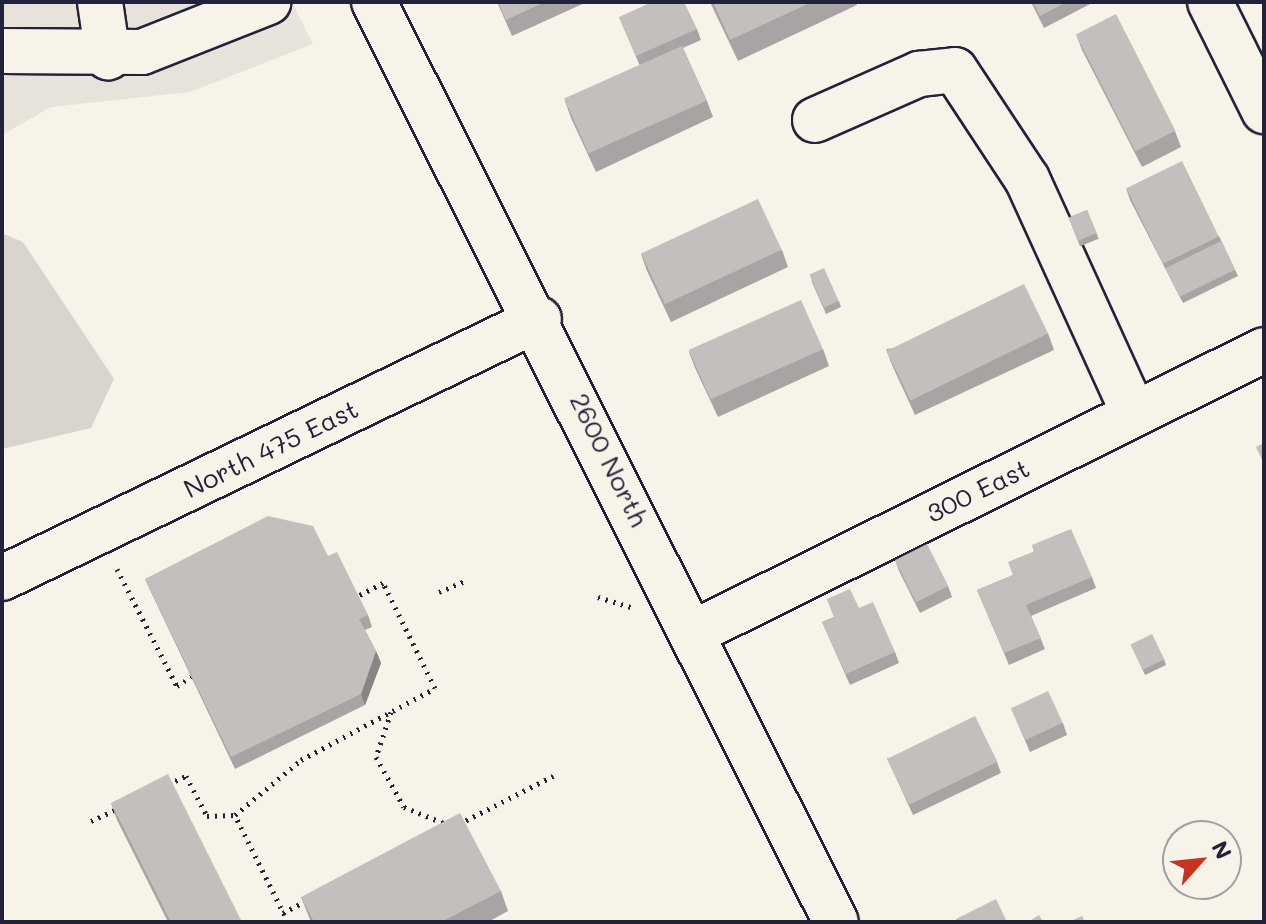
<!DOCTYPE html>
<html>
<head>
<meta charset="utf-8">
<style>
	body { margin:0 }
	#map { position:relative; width:1266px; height:924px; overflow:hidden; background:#f7f3e8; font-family:Mali,sans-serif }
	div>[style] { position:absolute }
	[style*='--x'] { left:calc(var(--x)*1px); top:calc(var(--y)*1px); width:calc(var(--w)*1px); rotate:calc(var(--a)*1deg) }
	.built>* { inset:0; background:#e7e3db }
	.green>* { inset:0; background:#d8d5cf }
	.path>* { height:5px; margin-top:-2.5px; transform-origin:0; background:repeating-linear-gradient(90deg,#22223b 0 2px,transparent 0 8px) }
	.roads { filter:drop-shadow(2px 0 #22223b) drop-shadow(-2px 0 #22223b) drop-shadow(0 2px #22223b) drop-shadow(0 -2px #22223b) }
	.minor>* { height:44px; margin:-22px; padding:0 22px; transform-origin:22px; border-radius:22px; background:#f7f3e8 }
	.major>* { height:44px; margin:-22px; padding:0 22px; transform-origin:22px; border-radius:22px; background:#f7f3e8 }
	.wall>* { inset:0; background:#a7a4a3; transform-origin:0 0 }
	.shaded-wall>* { inset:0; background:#888684 }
	.building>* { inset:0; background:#c2bfbd; transform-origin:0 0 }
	span { translate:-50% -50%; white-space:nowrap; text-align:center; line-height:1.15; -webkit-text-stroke:7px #f7f3e8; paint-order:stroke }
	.street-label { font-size:26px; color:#22223b }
	.frame { position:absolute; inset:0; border:4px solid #22223b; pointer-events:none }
	.north { position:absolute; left:1162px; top:820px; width:80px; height:80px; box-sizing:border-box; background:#f7f3e8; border:2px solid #a29fa3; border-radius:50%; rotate:63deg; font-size:22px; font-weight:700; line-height:32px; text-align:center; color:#22223b }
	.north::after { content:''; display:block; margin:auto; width:28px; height:36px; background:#c8321e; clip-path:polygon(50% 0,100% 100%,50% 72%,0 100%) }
</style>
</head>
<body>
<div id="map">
	<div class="built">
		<div style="clip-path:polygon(2px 2px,292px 2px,313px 44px,190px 92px,51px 107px,2px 135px)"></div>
	</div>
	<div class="green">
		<div style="clip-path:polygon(2px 233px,23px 242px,114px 379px,91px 428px,2px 449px)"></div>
	</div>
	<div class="path">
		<div style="--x:117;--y:569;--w:131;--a:62.9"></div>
		<div style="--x:177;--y:686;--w:17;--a:-33"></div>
		<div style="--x:439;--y:592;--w:30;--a:-23"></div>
		<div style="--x:598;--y:597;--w:38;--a:17"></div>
		<div style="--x:391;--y:712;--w:47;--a:108.4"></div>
		<div style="--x:376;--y:757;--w:57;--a:60.8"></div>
		<div style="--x:404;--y:807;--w:45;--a:22"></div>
		<div style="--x:168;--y:784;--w:20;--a:-24"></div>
		<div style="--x:186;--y:776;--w:45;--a:62.3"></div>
		<div style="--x:207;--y:816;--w:28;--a:-2"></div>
		<div style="--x:91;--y:821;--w:31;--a:-25"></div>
		<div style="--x:459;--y:824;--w:106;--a:-27.1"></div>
		<div style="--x:283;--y:913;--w:27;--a:-28"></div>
		<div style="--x:288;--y:922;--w:119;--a:-116.4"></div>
		<div style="--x:235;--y:815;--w:86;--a:-39.8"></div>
		<div style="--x:301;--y:760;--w:152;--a:-28.2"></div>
		<div style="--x:435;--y:688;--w:117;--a:-116.3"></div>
		<div style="--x:383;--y:583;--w:28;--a:153"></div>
	</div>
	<div class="roads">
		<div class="minor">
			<div style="--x:100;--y:2;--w:56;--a:81.7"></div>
			<div style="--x:1210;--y:2;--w:122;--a:63.6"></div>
			<div style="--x:2;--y:51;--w:140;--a:0.4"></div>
			<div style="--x:142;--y:52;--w:136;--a:-21.6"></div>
			<div style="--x:815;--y:120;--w:114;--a:-23.9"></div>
			<div style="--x:919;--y:74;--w:36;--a:-6"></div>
			<div style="--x:955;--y:70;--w:131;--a:56.6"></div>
			<div style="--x:1027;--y:179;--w:258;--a:65.5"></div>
			<div style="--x:2;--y:578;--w:596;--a:-25.75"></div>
			<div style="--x:693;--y:633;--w:637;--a:-26.36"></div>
		</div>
		<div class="major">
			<div style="--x:374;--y:2;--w:1029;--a:63.34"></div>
		</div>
	</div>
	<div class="wall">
		<div style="clip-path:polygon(497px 2px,587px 2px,512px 36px)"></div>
		<div style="clip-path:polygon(710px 2px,856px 2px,857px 5px,738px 61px)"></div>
		<div style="clip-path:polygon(1031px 2px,1094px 2px,1044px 28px)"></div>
		<div style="clip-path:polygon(619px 17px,697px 29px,701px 40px,683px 48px,707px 101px,713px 117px,596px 172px,571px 118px,565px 101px,640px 66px)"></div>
		<div style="clip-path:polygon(1076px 34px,1175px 131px,1181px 147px,1142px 167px,1082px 50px)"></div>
		<div style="clip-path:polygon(1126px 188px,1219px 236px,1238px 276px,1183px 303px,1130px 200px)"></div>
		<div style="left:1087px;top:210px;width:31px;height:20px;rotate:68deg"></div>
		<div style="clip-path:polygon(782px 250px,788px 267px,671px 322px,647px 271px,641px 254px)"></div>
		<div style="clip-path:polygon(811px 280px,839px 301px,841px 307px,826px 314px)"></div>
		<div style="clip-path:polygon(1048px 333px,1054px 350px,915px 415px,892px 365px,886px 349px)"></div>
		<div style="clip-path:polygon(823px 349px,829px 366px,718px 417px,695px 368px,689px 352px)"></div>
		<div style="clip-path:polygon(1032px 545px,1092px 577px,1096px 588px,1031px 616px,1045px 649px,1009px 665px,977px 590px,1013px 575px,1034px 551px)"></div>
		<div style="clip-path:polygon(328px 556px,368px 615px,372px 627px,365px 630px,376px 651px,381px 663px,365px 705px,235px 769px,150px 590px,145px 579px)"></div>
		<div style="clip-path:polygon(895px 560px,948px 586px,952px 597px,920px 613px,899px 571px)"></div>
		<div style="clip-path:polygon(827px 599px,859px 608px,895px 652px,899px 663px,850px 685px,822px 622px,834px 617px)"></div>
		<div style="clip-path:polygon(1131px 645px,1164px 659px,1166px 665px,1145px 675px)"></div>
		<div style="clip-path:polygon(1011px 708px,1063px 723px,1067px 735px,1030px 752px)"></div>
		<div style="clip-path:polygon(887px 758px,997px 762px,1001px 773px,913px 815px)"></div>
		<div style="clip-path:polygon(111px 803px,242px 922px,168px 922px,117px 820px)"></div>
		<div style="clip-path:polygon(501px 891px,508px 911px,488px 922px,311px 922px,301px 897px)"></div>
	</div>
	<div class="shaded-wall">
		<div style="clip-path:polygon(376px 651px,381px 663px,365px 705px,361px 694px)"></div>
	</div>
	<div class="building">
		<div style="clip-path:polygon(498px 2px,545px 2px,506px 20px)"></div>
		<div style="clip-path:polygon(652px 2px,684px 2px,697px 29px,636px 56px,619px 17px)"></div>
		<div style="clip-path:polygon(713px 2px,812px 2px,730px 40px)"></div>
		<div style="clip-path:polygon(1033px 2px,1067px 2px,1040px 16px)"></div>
		<div style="left:1116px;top:14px;width:131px;height:45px;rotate:63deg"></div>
		<div style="left:682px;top:46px;width:60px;height:129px;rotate:66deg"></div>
		<div style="left:1182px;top:161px;width:84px;height:62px;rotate:64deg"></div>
		<div style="left:758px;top:199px;width:56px;height:129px;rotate:65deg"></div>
		<div style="left:1087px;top:210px;width:25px;height:20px;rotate:67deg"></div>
		<div style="left:1221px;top:241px;width:32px;height:62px;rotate:64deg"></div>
		<div style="left:824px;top:268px;width:36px;height:16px;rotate:66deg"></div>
		<div style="left:1024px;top:284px;width:55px;height:153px;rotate:64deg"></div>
		<div style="left:801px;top:300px;width:54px;height:123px;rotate:66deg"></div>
		<div style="clip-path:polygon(1264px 443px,1264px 464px,1256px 447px)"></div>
		<div style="clip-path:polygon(268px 516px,313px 526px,328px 556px,337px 552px,368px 615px,359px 619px,376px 651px,361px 694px,231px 757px,145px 579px)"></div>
		<div style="clip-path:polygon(1071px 529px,1092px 577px,1026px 605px,1041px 638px,1004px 653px,977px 590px,1013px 575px,1008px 562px,1035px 551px,1032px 545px)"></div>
		<div style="left:927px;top:544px;width:47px;height:36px;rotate:63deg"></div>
		<div style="clip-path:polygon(850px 589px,859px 608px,873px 602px,895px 652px,846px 674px,822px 622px,834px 617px,827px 599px)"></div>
		<div style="left:1152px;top:634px;width:28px;height:24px;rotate:64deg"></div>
		<div style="left:1048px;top:691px;width:35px;height:41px;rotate:65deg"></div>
		<div style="left:975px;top:716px;width:51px;height:98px;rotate:64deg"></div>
		<div style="clip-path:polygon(168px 774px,242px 922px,171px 922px,111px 803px)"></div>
		<div style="clip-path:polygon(460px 813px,501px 891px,445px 920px,446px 922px,314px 922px,301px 897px)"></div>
		<div style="clip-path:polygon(996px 899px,1007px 922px,957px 922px,956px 919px)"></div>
		<div style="clip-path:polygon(1039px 915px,1043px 922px,1028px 922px)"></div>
		<div style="clip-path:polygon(1082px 916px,1085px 922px,1069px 922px)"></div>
	</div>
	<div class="street-label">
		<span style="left:271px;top:449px;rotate:-26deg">North 475 East</span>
		<span style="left:609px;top:460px;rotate:64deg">2600 North</span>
		<span style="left:978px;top:491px;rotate:-26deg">300 East</span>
	</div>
	<div class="frame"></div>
	<div class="north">N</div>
</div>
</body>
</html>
